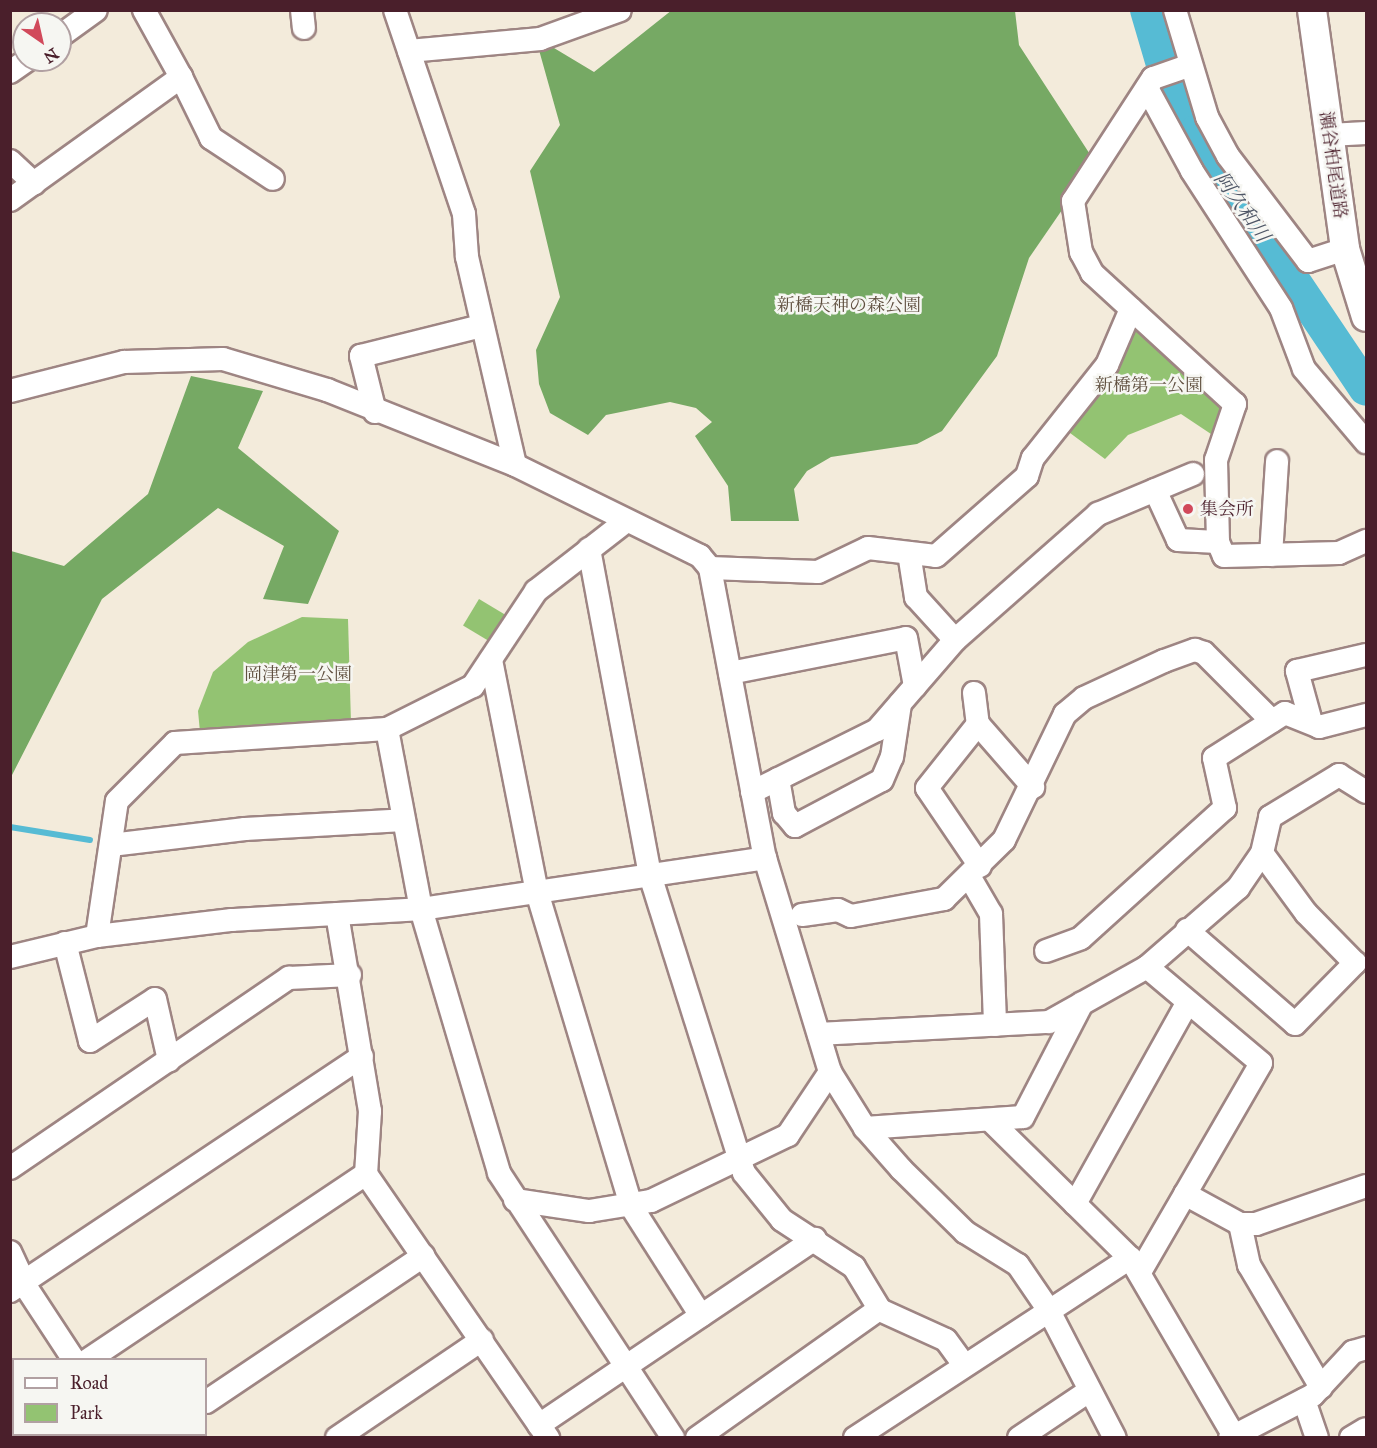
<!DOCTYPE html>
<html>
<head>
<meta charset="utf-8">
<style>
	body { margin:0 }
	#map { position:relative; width:1377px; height:1448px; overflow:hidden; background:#f3ebdb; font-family:"IM FELL Great Primer","Noto Serif JP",serif }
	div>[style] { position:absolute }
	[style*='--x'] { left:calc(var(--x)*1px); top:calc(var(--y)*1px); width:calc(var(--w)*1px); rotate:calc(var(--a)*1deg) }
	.green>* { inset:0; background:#93c372; transform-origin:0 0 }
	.forest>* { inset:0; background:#76a964 }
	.stream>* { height:6px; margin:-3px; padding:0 3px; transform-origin:3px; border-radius:3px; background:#56bbd4 }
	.river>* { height:34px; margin:-17px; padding:0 17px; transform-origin:17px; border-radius:17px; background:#56bbd4 }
	.roads { filter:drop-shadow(2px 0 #9e8583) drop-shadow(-2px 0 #9e8583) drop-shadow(0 2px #9e8583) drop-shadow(0 -2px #9e8583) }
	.minor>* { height:22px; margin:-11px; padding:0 11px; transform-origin:11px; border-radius:11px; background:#fff }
	.major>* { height:28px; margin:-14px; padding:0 14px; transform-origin:14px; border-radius:14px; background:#fff }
	.dots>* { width:16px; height:16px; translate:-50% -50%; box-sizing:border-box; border:3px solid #f6f6f2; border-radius:50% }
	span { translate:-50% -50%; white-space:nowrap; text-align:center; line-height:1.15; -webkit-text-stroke:5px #f6f6f2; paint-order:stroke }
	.street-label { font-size:18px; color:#4a1f2b }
	.park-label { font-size:18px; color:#605040 }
	.poi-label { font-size:18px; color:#4a1f2b }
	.left { translate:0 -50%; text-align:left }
	.water-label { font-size:20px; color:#4e5666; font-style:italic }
	.frame { position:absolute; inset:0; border:12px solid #4a1f2b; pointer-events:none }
	.legend { position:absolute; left:12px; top:1358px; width:195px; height:78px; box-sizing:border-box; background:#f6f6f2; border:2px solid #b1a0a2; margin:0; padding:8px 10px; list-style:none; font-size:18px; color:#4a1f2b }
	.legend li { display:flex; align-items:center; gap:12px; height:30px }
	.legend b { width:30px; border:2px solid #b1a0a2 }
	.north { position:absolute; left:12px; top:12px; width:60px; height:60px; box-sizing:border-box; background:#f6f6f2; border:2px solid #b1a0a2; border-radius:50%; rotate:146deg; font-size:16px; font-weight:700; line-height:24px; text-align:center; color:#4a1f2b }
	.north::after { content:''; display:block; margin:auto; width:21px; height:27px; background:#d1495b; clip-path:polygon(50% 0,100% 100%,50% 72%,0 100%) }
</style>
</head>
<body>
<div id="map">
	<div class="green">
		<div style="clip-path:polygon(1145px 329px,1228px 405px,1217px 438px,1181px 414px,1128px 435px,1105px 459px,1066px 430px,1131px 330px)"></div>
		<div style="left:479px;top:599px;width:35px;height:31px;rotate:31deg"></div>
		<div style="clip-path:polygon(302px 617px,348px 619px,351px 723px,200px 732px,198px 711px,213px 672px,248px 642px)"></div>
	</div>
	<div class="forest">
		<div style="clip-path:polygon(672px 10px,1015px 11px,1019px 45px,1095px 162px,1029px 258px,997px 356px,942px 431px,917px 444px,831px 457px,807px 471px,794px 489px,799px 521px,731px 521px,728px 486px,695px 436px,712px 422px,696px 408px,670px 402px,606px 415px,588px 435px,550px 413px,539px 384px,536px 350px,560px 297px,530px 171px,560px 125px,539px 50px,549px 45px,594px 72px)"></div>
		<div style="clip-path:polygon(191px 376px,263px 391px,238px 448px,339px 531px,308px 604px,263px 599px,284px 546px,218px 508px,102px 599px,11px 777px,11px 551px,64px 566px,148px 494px)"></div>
	</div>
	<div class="stream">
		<div style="--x:10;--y:827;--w:81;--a:9.2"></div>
	</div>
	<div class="river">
		<div style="--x:1147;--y:10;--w:81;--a:73.6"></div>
		<div style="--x:1170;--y:88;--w:51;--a:61.9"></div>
		<div style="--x:1194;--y:133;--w:308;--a:56.1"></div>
	</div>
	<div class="roads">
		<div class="minor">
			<div style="--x:302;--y:10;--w:18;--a:84"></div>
			<div style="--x:395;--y:10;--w:215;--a:71.3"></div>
			<div style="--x:464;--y:214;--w:43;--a:86"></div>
			<div style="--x:467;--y:257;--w:213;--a:77"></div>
			<div style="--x:1175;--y:10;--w:112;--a:73.3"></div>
			<div style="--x:1207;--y:117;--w:44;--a:61.7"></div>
			<div style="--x:1228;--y:156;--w:132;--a:52.7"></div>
			<div style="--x:1308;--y:261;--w:39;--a:-18"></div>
			<div style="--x:60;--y:36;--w:44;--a:-35.8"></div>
			<div style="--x:409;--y:51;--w:132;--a:-5.2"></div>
			<div style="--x:540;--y:39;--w:85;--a:-19.9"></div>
			<div style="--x:1188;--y:66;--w:37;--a:161"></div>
			<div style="--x:1153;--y:78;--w:147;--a:123"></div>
			<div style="--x:1073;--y:201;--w:52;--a:81.1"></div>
			<div style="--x:1081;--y:252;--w:24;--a:62"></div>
			<div style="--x:1092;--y:273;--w:194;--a:42.5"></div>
			<div style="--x:1235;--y:404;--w:59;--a:108.7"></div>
			<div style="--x:1216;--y:460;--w:82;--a:88.6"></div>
			<div style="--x:1218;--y:542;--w:15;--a:67"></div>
			<div style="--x:1224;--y:556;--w:115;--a:-1.5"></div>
			<div style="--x:1339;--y:553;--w:30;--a:-24"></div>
			<div style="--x:10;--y:72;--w:21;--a:-35"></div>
			<div style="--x:181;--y:77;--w:68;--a:63.8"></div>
			<div style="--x:211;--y:138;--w:74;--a:33.5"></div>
			<div style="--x:1147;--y:88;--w:94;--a:61.5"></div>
			<div style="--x:1192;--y:171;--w:163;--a:57"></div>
			<div style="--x:1281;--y:308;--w:65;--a:69.3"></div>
			<div style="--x:1304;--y:369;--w:96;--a:49.7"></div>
			<div style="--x:1329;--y:135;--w:37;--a:-3"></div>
			<div style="--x:10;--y:161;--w:33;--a:43"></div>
			<div style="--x:10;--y:200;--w:211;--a:-35.7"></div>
			<div style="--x:181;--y:77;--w:77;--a:-118.9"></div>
			<div style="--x:10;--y:391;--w:118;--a:-14.3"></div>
			<div style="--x:124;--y:362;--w:99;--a:-1.7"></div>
			<div style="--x:223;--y:359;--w:109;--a:16.6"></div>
			<div style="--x:327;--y:390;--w:202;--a:21.7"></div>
			<div style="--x:515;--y:465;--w:206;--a:26.2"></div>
			<div style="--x:700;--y:556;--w:16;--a:50"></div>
			<div style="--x:710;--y:568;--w:295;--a:79.3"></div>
			<div style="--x:765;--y:858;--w:224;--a:73.1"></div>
			<div style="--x:830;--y:1072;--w:66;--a:58"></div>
			<div style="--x:865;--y:1128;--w:55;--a:48.7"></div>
			<div style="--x:901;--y:1169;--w:90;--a:44.5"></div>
			<div style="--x:965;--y:1232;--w:62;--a:31.9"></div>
			<div style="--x:1018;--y:1265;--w:53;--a:55.7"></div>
			<div style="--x:1048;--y:1309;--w:145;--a:62.6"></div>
			<div style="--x:375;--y:412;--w:58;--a:-104"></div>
			<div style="--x:361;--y:356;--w:124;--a:-14"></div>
			<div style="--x:1155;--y:490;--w:55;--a:65.3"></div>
			<div style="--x:1178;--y:540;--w:40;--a:2.9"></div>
			<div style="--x:589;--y:549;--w:332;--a:79.4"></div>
			<div style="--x:650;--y:875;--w:312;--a:72.5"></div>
			<div style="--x:744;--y:1173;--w:60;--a:51"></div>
			<div style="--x:782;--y:1220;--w:86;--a:33.1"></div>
			<div style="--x:854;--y:1267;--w:50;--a:58.8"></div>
			<div style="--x:880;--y:1310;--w:72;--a:24.4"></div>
			<div style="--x:946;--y:1340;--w:31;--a:54"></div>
			<div style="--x:909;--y:553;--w:45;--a:81"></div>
			<div style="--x:916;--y:597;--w:58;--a:47.8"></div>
			<div style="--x:1271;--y:555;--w:94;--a:-86.3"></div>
			<div style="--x:710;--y:568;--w:108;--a:2.1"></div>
			<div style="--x:818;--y:572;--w:55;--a:-25.6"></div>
			<div style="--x:868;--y:548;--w:68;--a:6.7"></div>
			<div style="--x:936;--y:556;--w:121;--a:-41.3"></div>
			<div style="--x:1027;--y:476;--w:19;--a:-72"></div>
			<div style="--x:1033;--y:458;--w:119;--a:-51.5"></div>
			<div style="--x:1107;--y:365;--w:61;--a:-66.8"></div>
			<div style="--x:491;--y:660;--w:237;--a:78.8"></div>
			<div style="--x:537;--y:892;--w:328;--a:73.3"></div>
			<div style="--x:631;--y:1206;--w:130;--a:57.5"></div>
			<div style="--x:730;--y:673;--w:179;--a:-11.2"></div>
			<div style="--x:906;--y:638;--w:49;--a:79.4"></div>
			<div style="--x:974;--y:693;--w:31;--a:83"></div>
			<div style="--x:1311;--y:722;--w:53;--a:-105.4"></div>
			<div style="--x:1297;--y:671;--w:71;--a:-13.1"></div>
			<div style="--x:387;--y:729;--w:183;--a:79.3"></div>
			<div style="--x:421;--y:909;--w:275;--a:73.5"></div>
			<div style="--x:499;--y:1173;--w:317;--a:56.7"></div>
			<div style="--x:778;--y:779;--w:35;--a:80"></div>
			<div style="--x:784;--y:813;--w:17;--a:50"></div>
			<div style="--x:795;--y:826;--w:98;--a:-27.9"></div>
			<div style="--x:882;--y:780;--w:25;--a:-67"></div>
			<div style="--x:892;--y:757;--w:54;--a:-81.4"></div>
			<div style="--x:752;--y:792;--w:140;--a:-26.4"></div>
			<div style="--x:877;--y:730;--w:119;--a:-49.1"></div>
			<div style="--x:955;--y:640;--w:191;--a:-41.4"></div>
			<div style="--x:1098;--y:514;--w:103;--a:-22.8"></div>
			<div style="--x:111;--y:845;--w:135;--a:-6.8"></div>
			<div style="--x:245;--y:829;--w:159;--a:-3.2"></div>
			<div style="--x:980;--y:866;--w:94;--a:-124.2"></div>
			<div style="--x:927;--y:788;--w:82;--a:-51.4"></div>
			<div style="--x:978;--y:724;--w:84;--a:48.9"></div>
			<div style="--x:969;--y:876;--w:44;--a:59.9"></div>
			<div style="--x:991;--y:914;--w:111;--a:87.9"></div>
			<div style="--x:337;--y:914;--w:200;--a:80.5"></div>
			<div style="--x:370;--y:1111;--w:63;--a:93.6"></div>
			<div style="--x:366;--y:1174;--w:321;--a:55.4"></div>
			<div style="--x:802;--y:915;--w:36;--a:-8"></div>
			<div style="--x:838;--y:910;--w:14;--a:25"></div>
			<div style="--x:851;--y:916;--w:95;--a:-10.4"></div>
			<div style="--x:944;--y:899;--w:84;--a:-44.5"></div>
			<div style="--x:1004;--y:840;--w:140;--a:-64.2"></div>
			<div style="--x:1065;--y:714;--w:25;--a:-40"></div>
			<div style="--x:1084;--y:698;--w:88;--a:-24.8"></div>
			<div style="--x:1164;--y:661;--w:33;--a:-20"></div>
			<div style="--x:1195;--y:650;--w:9;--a:18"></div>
			<div style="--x:1204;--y:653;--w:96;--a:45"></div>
			<div style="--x:1187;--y:930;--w:143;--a:41"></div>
			<div style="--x:1295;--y:1024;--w:86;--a:-45.5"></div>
			<div style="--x:1355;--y:963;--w:70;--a:-134.4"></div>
			<div style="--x:1306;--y:913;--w:74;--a:-126.3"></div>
			<div style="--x:97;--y:936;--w:136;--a:-81.6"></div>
			<div style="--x:117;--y:801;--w:82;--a:-45"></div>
			<div style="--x:175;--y:743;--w:212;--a:-3.8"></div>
			<div style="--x:387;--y:729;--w:96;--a:-26.6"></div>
			<div style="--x:473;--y:686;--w:114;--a:-56.4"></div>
			<div style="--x:536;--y:591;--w:113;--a:-37.8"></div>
			<div style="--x:65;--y:943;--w:101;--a:75.7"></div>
			<div style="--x:90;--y:1041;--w:77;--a:-32.9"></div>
			<div style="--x:155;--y:999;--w:63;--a:77.1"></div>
			<div style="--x:1046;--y:951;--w:37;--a:-20"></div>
			<div style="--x:1081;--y:938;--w:194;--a:-42.1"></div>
			<div style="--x:1225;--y:808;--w:51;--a:-102.4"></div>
			<div style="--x:1214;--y:758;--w:84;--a:-32.4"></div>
			<div style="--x:1285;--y:713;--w:37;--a:22"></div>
			<div style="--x:1319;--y:727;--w:49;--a:-14.3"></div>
			<div style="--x:10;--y:957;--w:89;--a:-13.6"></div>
			<div style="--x:97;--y:936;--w:136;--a:-6.8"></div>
			<div style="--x:232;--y:920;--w:189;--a:-3.3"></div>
			<div style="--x:421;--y:909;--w:348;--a:-8.4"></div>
			<div style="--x:819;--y:1034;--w:230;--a:-3"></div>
			<div style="--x:1049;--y:1022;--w:112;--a:-29.3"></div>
			<div style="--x:1147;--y:967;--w:121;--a:-41"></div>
			<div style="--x:1238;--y:888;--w:42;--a:-55.6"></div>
			<div style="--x:1262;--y:853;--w:37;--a:-77"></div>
			<div style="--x:1270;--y:817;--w:81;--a:-31.3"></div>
			<div style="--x:1339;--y:775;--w:32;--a:32"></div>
			<div style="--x:991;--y:1121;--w:195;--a:44.6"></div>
			<div style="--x:1130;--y:1258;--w:208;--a:59.7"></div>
			<div style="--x:865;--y:1128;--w:158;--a:-4"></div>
			<div style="--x:1023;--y:1117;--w:128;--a:-62.6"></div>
			<div style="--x:10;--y:1168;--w:338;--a:-34.3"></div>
			<div style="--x:289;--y:978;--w:61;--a:-2.8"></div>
			<div style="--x:1185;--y:1194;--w:63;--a:28.6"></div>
			<div style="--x:1240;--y:1224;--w:42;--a:77.6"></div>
			<div style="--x:1249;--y:1265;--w:142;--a:59.5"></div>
			<div style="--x:515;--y:1200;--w:75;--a:8.5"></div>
			<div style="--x:589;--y:1211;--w:63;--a:-9.2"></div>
			<div style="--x:651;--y:1201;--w:152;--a:-25.7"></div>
			<div style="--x:788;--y:1135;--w:76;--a:-56.3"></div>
			<div style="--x:1075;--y:1204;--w:231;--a:-60.8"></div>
			<div style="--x:1240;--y:1224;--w:16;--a:0"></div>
			<div style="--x:1256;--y:1224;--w:116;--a:-19.1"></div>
			<div style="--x:10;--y:1252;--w:38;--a:65"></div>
			<div style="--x:26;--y:1287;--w:87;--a:56.7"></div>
			<div style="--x:1140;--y:1272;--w:241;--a:-59.9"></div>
			<div style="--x:1261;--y:1063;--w:149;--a:-139.9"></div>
			<div style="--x:10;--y:1291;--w:423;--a:-33.7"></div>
			<div style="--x:88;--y:1360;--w:334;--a:-33.8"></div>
			<div style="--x:1304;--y:1400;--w:40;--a:71.1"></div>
			<div style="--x:206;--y:1402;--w:262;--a:-33.9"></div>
			<div style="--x:10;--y:1412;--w:4;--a:-27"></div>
			<div style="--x:539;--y:1425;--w:333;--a:-34"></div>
			<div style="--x:125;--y:1434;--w:4;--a:63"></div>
			<div style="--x:152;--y:1438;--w:6;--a:-45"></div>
			<div style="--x:337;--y:1438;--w:175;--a:-34.1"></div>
			<div style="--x:697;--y:1438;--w:223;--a:-35.3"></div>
			<div style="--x:855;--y:1438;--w:329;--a:-33.2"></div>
			<div style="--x:1019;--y:1438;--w:84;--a:-33.9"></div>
			<div style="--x:1230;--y:1438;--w:93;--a:-27.4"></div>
			<div style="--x:1313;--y:1395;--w:59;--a:-47.1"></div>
			<div style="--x:1353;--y:1352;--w:14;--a:-17"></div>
			<div style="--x:1351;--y:1438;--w:17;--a:-31"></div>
		</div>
		<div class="major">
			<div style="--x:1312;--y:10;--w:241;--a:82.1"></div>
			<div style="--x:1345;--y:249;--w:71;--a:72.8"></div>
		</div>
	</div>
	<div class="dots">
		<div style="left:1188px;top:509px;background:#d1495b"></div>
	</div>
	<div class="street-label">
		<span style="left:1333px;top:165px;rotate:82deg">瀬谷柏尾道路</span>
	</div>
	<div class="park-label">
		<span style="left:849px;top:305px">新橋天神の森公園</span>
		<span style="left:1149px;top:385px">新橋第一公園</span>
		<span style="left:298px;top:674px">岡津第一公園</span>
	</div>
	<div class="poi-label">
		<span class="left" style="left:1200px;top:509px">集会所</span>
	</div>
	<div class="water-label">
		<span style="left:1242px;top:207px;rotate:55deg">阿久和川</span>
	</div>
	<div class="frame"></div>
	<ul class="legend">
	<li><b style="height:8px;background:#fff"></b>Road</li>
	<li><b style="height:16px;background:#93c372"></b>Park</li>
	</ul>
	<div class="north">N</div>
</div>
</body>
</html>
